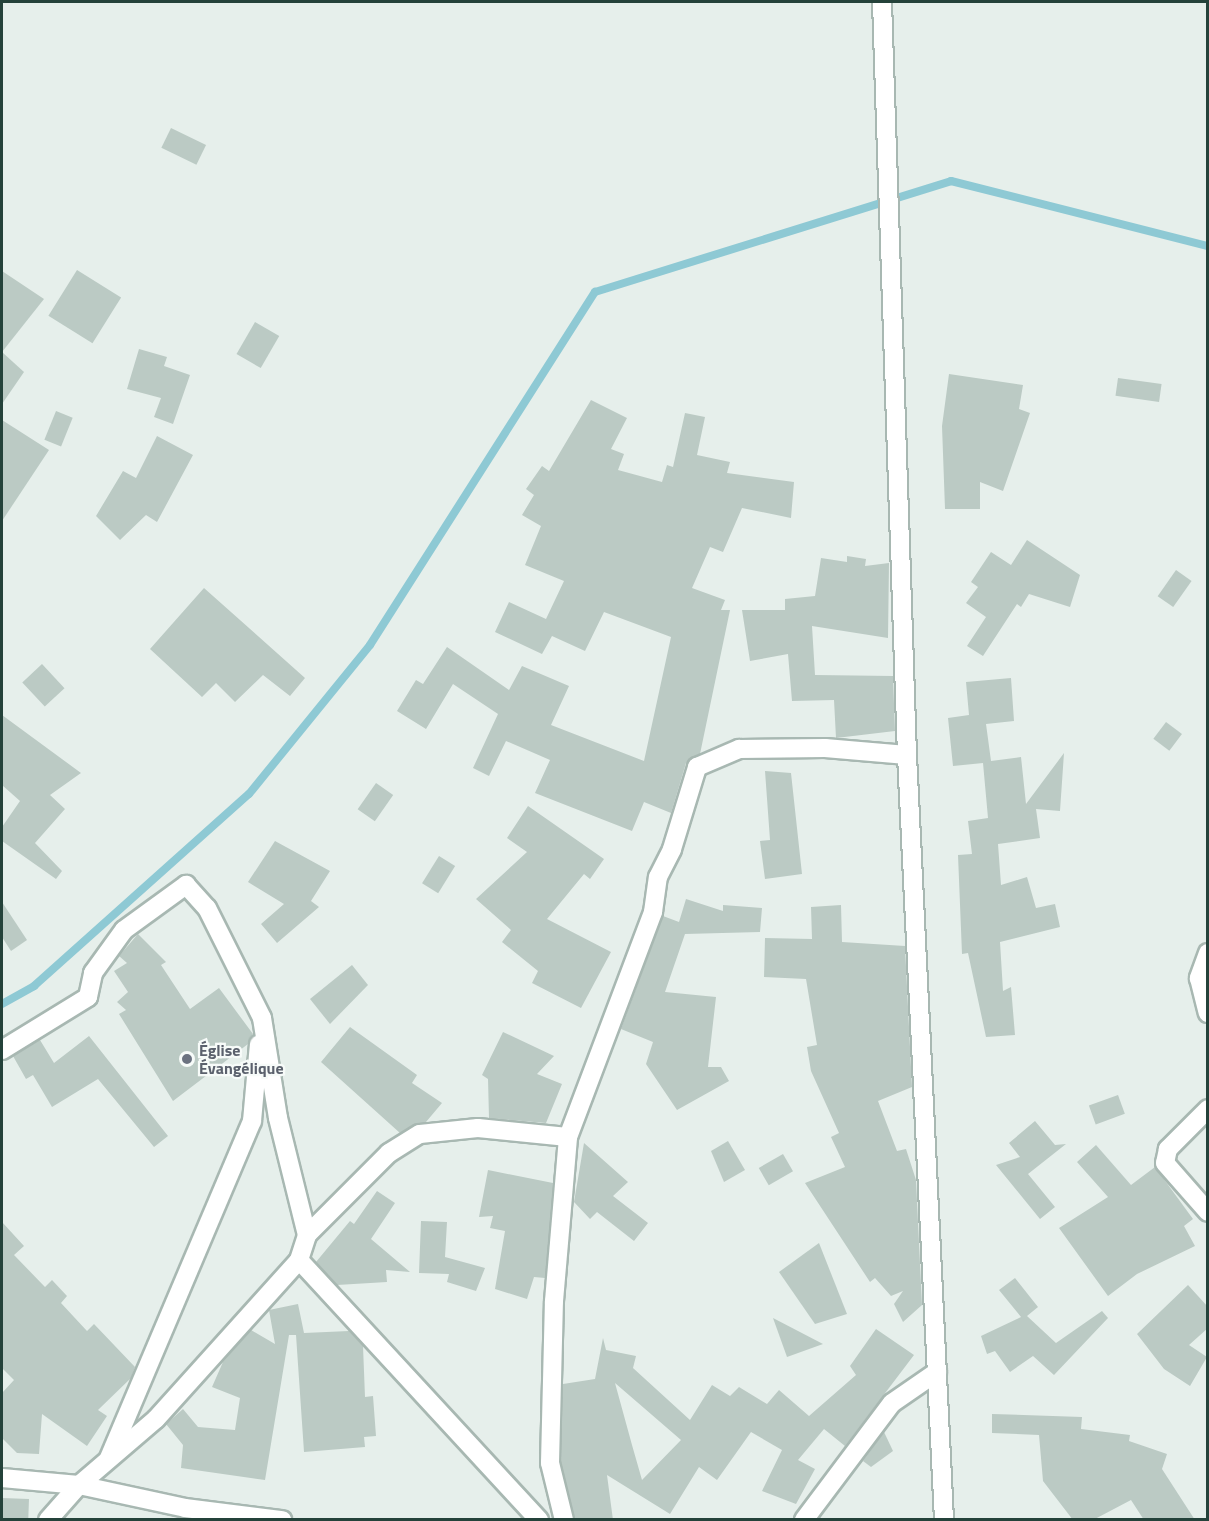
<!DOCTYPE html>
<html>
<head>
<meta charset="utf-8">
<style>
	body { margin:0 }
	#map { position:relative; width:1209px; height:1521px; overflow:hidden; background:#e6efeb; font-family:"Titillium Web",sans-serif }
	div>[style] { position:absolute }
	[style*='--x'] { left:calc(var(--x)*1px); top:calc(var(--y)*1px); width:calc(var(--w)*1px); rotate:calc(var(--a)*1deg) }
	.stream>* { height:8px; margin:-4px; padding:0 4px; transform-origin:4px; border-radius:4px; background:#8ec9d4 }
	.building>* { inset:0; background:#bbcac4; transform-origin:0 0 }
	.roads { filter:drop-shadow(2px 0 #a8b8b2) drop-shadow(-2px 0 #a8b8b2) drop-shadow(0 2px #a8b8b2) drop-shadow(0 -2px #a8b8b2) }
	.minor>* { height:18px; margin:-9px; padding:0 9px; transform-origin:9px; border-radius:9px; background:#fff }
	.dots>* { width:16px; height:16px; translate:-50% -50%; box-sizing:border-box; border:3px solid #f7fbf9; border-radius:50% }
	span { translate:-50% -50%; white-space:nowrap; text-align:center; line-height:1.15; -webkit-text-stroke:4.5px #f7fbf9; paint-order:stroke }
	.worship-label { font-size:16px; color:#5b616d; font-weight:700 }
	.left { translate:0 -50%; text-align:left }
	.frame { position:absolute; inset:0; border:3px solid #24423a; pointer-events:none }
</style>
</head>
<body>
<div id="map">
	<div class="stream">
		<div style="--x:2;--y:1004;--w:37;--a:-29"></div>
		<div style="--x:34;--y:986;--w:288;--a:-41.8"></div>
		<div style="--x:249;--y:794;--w:192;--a:-50.9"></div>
		<div style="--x:370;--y:645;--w:419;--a:-57.5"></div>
		<div style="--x:595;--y:292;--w:373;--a:-17.3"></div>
		<div style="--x:951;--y:181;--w:265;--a:14.2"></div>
	</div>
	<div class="building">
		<div style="left:171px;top:128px;width:39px;height:22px;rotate:26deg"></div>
		<div style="left:77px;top:270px;width:52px;height:54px;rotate:32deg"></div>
		<div style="clip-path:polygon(2px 271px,44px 299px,2px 352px)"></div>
		<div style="left:255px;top:322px;width:28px;height:37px;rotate:30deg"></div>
		<div style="clip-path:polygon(139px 349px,167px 357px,164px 366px,190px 375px,173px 424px,154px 417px,161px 398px,127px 389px)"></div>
		<div style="clip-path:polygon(2px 352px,24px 372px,2px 404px)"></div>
		<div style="clip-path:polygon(949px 374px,1023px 385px,1019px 409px,1030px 413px,1003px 491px,980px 482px,980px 509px,945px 509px,942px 426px)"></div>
		<div style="left:1118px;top:378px;width:44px;height:18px;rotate:8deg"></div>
		<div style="clip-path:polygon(591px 400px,627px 418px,611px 449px,624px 454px,618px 470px,662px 482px,667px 465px,673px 467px,685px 413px,705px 417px,697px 455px,730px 462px,727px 473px,794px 482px,791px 518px,742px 508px,723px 552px,710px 547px,692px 588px,725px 600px,721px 610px,730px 610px,700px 754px,686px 763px,671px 813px,644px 802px,632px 831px,535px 793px,550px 760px,506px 741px,489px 776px,473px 768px,498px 714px,453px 684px,426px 729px,397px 711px,416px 680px,423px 684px,447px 647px,509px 690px,522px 666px,569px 686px,551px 725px,644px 761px,671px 637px,604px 612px,585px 651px,552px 636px,542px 654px,495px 632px,509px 602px,546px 619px,564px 581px,525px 565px,541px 526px,522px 515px,534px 495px,526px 489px,542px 466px,549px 471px)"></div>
		<div style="left:56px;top:411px;width:18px;height:31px;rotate:22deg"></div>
		<div style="clip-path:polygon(2px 420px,49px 450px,2px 521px)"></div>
		<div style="clip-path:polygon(157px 436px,193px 455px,157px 522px,146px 515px,120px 540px,96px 516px,123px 471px,136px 478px)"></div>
		<div style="clip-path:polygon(1027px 540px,1080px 575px,1070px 607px,1029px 594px,1021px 607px,1017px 604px,983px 656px,967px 646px,986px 617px,966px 603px,978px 587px,971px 582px,991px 552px,1011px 565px)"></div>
		<div style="clip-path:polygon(847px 556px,866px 559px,865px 566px,889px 563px,888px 638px,812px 626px,815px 675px,893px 676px,895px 731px,836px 738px,834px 700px,792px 701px,788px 654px,750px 661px,742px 610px,785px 610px,785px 599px,815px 596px,821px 558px,847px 562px)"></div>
		<div style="left:1176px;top:570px;width:19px;height:32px;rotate:35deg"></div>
		<div style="clip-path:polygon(204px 588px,305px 678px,290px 696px,263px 675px,235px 702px,216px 683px,202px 697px,150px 649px)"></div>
		<div style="left:42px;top:664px;width:33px;height:27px;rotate:47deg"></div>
		<div style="clip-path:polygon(1011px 678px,1014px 721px,986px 724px,991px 761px,1021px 757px,1026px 804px,1064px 753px,1060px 811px,1036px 809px,1040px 838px,998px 844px,1001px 885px,1027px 877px,1036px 908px,1055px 904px,1060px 927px,1000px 942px,1003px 991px,1011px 987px,1015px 1035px,986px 1037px,968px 953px,962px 954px,958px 855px,972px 854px,968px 821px,988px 818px,983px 763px,953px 766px,948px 718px,969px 715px,966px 682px)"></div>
		<div style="clip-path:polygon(2px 715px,81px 773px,50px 795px,65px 809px,35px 843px,62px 871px,56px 879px,2px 841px,2px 827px,20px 801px,2px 785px)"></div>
		<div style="left:1166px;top:722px;width:20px;height:21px;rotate:37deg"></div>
		<div style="clip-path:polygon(765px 771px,791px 773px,802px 874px,765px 879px,760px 841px,770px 840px)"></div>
		<div style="left:376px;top:783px;width:21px;height:32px;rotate:35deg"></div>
		<div style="clip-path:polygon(528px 806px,604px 859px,590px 879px,584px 874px,547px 919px,611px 952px,581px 1008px,532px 983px,538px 971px,502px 942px,511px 930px,476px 899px,527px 852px,507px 838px)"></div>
		<div style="clip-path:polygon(275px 841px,330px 871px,311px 901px,319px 907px,277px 943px,261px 924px,284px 904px,248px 882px)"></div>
		<div style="left:439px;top:856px;width:19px;height:32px;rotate:32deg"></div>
		<div style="clip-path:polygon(686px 899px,723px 911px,723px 905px,762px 908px,760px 932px,685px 934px,665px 992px,716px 997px,708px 1067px,721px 1067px,729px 1081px,677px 1110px,646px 1064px,653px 1042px,621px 1029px,663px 916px,679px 922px)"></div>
		<div style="clip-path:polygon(2px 902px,27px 940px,11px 951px,2px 937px)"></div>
		<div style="clip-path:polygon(841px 905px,842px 942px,905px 946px,912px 1087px,878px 1101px,897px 1151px,906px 1149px,916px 1180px,922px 1305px,903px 1322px,894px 1304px,903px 1291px,891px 1296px,875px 1278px,870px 1282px,805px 1183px,845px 1167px,831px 1137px,839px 1133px,811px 1071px,807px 1047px,817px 1045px,806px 979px,764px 977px,765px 938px,812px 939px,811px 907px)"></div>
		<div style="clip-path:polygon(138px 934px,166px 962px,161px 965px,190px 1009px,219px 988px,253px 1034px,248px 1044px,173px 1101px,119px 1014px,126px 1010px,117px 1002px,128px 992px,114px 971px,127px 963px,119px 956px)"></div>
		<div style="clip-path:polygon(352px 965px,368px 985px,330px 1024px,310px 999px)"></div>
		<div style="clip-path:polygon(350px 1027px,417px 1075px,412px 1083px,442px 1103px,426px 1122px,400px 1133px,321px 1062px)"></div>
		<div style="clip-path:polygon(503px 1032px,554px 1056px,537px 1074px,562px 1084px,546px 1123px,489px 1118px,488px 1079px,482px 1075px)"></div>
		<div style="clip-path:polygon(89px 1036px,168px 1136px,154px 1147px,98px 1079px,52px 1107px,33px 1075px,26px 1079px,13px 1056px,40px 1040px,54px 1063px)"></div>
		<div style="left:1118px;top:1095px;width:20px;height:31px;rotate:70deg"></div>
		<div style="clip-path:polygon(1035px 1121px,1055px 1145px,1066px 1144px,1028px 1174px,1055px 1207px,1040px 1219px,996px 1165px,1020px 1157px,1009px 1143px)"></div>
		<div style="clip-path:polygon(728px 1141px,745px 1170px,724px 1182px,711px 1151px)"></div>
		<div style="clip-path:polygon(584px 1143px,628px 1182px,613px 1196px,648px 1223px,634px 1241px,597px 1212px,590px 1219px,574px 1202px)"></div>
		<div style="clip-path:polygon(1096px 1145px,1131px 1185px,1155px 1167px,1193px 1219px,1184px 1226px,1195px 1246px,1137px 1274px,1108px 1296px,1059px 1228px,1108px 1197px,1077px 1162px)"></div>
		<div style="left:783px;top:1154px;width:20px;height:28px;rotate:60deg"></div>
		<div style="clip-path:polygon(488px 1170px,553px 1183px,545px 1278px,534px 1277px,527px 1299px,495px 1289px,505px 1231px,490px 1228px,493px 1216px,479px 1217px)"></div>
		<div style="clip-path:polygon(377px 1191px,395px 1203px,371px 1239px,410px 1272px,386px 1270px,387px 1282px,337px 1285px,316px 1262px,350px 1221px,354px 1224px)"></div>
		<div style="clip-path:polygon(421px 1221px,447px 1222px,445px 1257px,485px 1268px,476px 1291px,447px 1282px,449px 1274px,419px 1273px)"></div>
		<div style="clip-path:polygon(2px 1222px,24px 1246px,14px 1255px,45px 1287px,52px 1280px,67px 1296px,61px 1303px,87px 1331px,94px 1324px,135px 1367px,131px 1378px,98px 1410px,107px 1416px,87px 1446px,42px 1414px,39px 1454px,17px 1453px,2px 1438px,2px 1393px,14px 1380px,2px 1368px)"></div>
		<div style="clip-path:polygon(819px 1243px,847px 1314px,815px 1324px,779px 1272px)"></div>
		<div style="clip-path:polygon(1015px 1278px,1038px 1307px,1027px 1316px,1056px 1343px,1102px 1311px,1108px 1318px,1054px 1375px,1033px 1356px,1010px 1372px,995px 1351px,987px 1354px,981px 1336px,1021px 1317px,999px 1290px)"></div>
		<div style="clip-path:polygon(1188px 1285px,1208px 1307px,1208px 1328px,1189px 1345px,1207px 1357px,1190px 1386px,1164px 1369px,1137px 1334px)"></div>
		<div style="clip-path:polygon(298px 1304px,304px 1333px,349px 1331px,363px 1346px,365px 1397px,373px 1396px,376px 1436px,364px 1437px,365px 1447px,304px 1452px,296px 1335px,289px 1335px,265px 1480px,181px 1468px,183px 1445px,166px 1424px,183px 1409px,198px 1427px,235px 1430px,240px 1398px,212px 1387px,223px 1362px,251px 1330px,275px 1344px,269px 1310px)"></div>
		<div style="clip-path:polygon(773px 1318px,823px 1344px,787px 1357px)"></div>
		<div style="clip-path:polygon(evenodd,876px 1329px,914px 1355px,845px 1446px,824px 1429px,798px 1460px,815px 1469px,796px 1504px,762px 1491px,782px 1450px,751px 1432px,717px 1480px,699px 1467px,670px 1514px,607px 1475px,613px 1520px,575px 1520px,561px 1462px,563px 1384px,595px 1379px,603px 1338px,606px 1350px,636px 1356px,633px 1368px,690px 1420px,712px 1385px,730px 1396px,739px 1387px,767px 1404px,779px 1390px,809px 1416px,856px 1375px,850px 1366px,876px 1329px,615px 1383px,681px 1440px,642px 1480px,632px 1445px,615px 1383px)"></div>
		<div style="clip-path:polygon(992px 1414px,1082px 1417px,1081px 1429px,1130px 1435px,1129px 1441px,1167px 1454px,1162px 1469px,1195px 1520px,1144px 1520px,1131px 1500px,1093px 1520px,1073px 1520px,1043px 1481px,1039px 1435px,992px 1433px)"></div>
		<div style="clip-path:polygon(884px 1432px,893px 1451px,871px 1467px,863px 1461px)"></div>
		<div style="left:2px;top:1498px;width:27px;height:20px;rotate:2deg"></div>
	</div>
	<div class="roads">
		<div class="minor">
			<div style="--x:882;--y:2;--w:753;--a:88.1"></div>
			<div style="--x:907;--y:755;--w:766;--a:87.23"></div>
			<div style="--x:1208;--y:953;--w:27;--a:110"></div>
			<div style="--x:1199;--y:978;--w:36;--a:76"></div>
			<div style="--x:2;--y:1050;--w:101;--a:-31.6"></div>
			<div style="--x:88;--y:997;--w:25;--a:-78"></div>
			<div style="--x:93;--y:973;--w:53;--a:-54.2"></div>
			<div style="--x:124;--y:930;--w:77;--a:-36"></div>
			<div style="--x:186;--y:885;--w:31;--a:48"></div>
			<div style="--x:207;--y:908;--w:123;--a:63.4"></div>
			<div style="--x:262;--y:1018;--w:101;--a:80.9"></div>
			<div style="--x:278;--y:1118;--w:121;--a:76.1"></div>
			<div style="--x:1208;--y:1109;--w:57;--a:135"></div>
			<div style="--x:1168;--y:1149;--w:14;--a:102"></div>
			<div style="--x:1165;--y:1163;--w:65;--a:48.7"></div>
			<div style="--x:299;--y:1260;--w:354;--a:47.3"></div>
			<div style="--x:109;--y:1458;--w:366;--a:-67"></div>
			<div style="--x:252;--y:1121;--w:77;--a:-84.8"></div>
			<div style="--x:2;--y:1478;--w:77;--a:5.2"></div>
			<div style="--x:79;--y:1485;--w:108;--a:12.2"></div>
			<div style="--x:185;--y:1508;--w:98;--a:7.1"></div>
			<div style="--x:48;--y:1520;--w:47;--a:-48.5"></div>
			<div style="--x:79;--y:1485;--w:101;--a:-40.6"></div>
			<div style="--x:156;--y:1419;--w:214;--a:-48"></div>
			<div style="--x:299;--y:1260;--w:26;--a:-72"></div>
			<div style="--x:307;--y:1235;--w:116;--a:-45"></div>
			<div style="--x:389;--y:1153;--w:36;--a:-32"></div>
			<div style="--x:420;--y:1134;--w:58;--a:-5.9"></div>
			<div style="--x:478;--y:1128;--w:90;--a:5.7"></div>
			<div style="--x:564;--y:1520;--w:59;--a:-103.8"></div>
			<div style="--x:550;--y:1463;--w:162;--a:-88.6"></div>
			<div style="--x:554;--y:1301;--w:165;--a:-85.1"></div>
			<div style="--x:568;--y:1137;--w:241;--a:-69.3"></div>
			<div style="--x:653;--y:912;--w:35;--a:-82"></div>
			<div style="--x:658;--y:877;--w:31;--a:-63"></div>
			<div style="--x:672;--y:849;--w:86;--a:-73"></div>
			<div style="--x:697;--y:767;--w:46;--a:-23.2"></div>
			<div style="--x:739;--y:749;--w:86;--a:-0.7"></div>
			<div style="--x:825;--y:748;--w:82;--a:4.9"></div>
			<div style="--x:804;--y:1520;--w:146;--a:-53.1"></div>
			<div style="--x:892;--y:1403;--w:55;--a:-34.6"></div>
		</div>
	</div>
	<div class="dots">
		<div style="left:187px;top:1059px;background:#6b7280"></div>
	</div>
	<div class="worship-label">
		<span class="left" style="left:199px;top:1059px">Église<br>Évangélique</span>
	</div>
	<div class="frame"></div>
</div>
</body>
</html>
